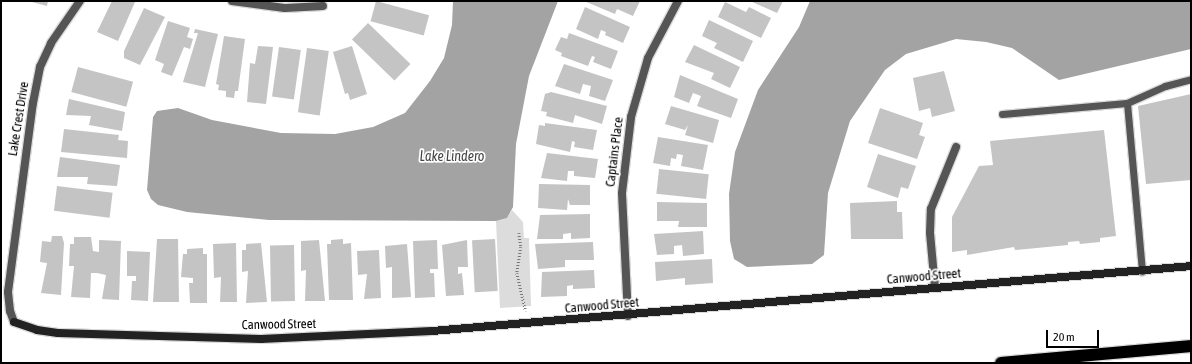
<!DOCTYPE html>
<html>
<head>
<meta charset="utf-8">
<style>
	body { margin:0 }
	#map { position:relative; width:1192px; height:364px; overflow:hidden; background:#fff; font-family:"Asap Condensed",sans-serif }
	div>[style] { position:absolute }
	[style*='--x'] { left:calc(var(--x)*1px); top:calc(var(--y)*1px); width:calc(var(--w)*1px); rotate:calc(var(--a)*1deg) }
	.green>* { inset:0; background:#dcdcdc }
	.water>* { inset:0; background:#a3a3a3 }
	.building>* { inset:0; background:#c4c4c4; transform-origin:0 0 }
	.path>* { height:2.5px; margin-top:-1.25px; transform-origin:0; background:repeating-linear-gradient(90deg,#777 0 1px,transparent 0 3px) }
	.roads { filter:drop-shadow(1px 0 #dbdbdb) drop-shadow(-1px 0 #dbdbdb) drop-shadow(0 1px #dbdbdb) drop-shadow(0 -1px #dbdbdb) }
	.lane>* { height:7px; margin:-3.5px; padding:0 3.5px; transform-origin:3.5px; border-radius:3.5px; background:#555 }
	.street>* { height:8px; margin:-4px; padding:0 4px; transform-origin:4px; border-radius:4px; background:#555 }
	.secondary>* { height:8px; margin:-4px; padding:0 4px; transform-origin:4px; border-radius:4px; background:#222 }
	.highway>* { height:12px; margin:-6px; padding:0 6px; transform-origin:6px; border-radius:6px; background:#000 }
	span { translate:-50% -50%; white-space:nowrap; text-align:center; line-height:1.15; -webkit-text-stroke:3.5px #fff; paint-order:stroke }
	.street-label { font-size:13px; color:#000 }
	.water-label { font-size:14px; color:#444; font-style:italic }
	.frame { position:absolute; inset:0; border:2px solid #000; pointer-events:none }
	.scale { position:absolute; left:1046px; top:330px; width:53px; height:18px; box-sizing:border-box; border:2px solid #000; border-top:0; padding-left:5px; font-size:12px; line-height:14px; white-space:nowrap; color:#000; -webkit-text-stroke:3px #fff; paint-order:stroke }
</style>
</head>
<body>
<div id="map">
	<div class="green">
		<div style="clip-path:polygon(512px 210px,523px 222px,524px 238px,529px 238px,531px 306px,500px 308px,496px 221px,507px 218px)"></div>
	</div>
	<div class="water">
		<div style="clip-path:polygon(453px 1px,558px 1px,529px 76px,516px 144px,513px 207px,507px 218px,496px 221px,269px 220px,187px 212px,158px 205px,151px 199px,147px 190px,153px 117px,157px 111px,178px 108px,212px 120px,281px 133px,335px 134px,373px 127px,405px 113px,430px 81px,444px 58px,452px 25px)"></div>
		<div style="clip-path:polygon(810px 1px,1191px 1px,1191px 49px,1059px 80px,1012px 48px,986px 42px,956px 39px,906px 54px,885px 70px,850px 121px,828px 193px,824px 255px,812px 264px,747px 267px,734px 259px,730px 241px,729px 194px,735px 152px,758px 90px,799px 27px)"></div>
	</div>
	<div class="building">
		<div style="clip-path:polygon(28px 1px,48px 1px,47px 6px)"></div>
		<div style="clip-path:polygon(112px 1px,135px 2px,118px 41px,97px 32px)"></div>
		<div style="left:376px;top:1px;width:55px;height:21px;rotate:15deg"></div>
		<div style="clip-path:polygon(584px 1px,640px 1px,633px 16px,617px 9px,615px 14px)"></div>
		<div style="clip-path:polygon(750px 1px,783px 1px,777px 13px)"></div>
		<div style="clip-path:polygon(725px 2px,746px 12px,749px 7px,771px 18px,761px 38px,718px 17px)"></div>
		<div style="clip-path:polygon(585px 7px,630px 27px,623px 43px,605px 35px,606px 32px,601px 30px,598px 39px,576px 29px)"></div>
		<div style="clip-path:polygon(144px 8px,165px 17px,140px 65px,124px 58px,124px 51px)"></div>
		<div style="clip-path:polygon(709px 20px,753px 41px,743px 62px,714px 48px,717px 43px,702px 36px)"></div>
		<div style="clip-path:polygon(168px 21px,190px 28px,187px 37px,193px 39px,190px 49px,184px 47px,172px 76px,161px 72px,164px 64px,155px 60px)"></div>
		<div style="left:368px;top:23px;width:59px;height:23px;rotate:44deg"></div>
		<div style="clip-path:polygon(195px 29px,218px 34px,205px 87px,183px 82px,198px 33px,194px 33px)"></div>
		<div style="clip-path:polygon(569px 33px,618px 51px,611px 69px,593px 62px,595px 57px,592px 56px,588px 66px,561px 56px,562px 53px,555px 50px,561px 37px,567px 39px)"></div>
		<div style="clip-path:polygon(224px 36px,245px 39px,238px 91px,235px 91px,234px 98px,226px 97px,226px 91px,218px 90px,219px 85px,216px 84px)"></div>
		<div style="clip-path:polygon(694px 45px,740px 67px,730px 88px,711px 79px,714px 73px,685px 62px)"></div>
		<div style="clip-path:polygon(258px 46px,273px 47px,266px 104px,247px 102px,250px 63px,255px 64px)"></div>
		<div style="clip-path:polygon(352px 46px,367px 94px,350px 100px,348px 93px,345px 94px,333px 52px)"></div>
		<div style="left:279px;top:47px;width:22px;height:50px;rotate:8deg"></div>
		<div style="left:307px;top:48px;width:22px;height:65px;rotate:8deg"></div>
		<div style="clip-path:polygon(564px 64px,613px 80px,605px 101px,589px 96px,591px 86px,583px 84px,580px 94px,555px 86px)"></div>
		<div style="left:78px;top:67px;width:57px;height:26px;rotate:15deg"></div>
		<div style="clip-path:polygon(944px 71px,955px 111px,932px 117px,930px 108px,919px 111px,913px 78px)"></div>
		<div style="clip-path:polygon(680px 75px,738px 99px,731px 118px,697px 106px,701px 96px,693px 93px,689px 103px,674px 97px)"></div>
		<div style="clip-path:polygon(551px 92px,607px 106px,602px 124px,575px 115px,573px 123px,546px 116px,547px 112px,541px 111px,545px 94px)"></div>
		<div style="clip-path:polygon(1191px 94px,1191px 180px,1146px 184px,1138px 106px)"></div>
		<div style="clip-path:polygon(69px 99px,125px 112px,122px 131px,89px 125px,91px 116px,66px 115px)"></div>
		<div style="clip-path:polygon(671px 106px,719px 120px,713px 143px,685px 135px,688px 125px,685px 130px,665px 124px)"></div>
		<div style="clip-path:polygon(880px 108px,923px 123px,919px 135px,925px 137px,917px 159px,868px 143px)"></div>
		<div style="clip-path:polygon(545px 123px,597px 130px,593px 150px,574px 147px,575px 142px,572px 141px,570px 152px,536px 144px,539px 125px,545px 126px)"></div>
		<div style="clip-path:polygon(64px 129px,119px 135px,118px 140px,128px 141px,127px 158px,61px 152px)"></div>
		<div style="clip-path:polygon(1104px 130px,1116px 236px,1100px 238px,1100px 242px,1080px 244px,1079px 241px,1068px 242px,1068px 245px,1015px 250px,1014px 247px,967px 255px,967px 250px,952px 252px,952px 217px,979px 166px,993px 165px,990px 141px)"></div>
		<div style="clip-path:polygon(658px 137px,708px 145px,703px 170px,681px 166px,683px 155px,677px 154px,676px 159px,671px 158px,670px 166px,653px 163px)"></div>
		<div style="clip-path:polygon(547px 153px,598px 159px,595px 178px,574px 176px,574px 171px,568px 171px,567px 181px,541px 178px)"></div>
		<div style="clip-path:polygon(878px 154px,916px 166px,908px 189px,901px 187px,898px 198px,867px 187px)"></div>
		<div style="clip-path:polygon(60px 157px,120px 165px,117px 186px,87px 184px,88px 177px,57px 177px)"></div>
		<div style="left:659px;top:169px;width:50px;height:25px;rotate:6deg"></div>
		<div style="clip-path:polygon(539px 184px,590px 185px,590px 205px,570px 205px,568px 199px,567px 210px,538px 208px)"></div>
		<div style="left:57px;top:186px;width:56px;height:25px;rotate:7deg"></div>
		<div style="clip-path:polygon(897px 201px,897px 212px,902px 212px,903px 239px,851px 239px,850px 203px)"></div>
		<div style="clip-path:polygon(657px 202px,707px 203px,707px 227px,678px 227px,679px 221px,657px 221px)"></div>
		<div style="clip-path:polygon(590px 214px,590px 238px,571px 239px,571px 233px,563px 234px,563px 239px,537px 239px,540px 215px)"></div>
		<div style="clip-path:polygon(703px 231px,704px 254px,683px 256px,682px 245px,674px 246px,674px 254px,657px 255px,654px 234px)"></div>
		<div style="clip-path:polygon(52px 236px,62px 236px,64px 243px,61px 295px,41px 293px,47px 263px,40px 262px,42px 241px,51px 242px)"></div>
		<div style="clip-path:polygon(74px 237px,91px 237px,93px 251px,99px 252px,99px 240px,121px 241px,119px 300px,102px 299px,106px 275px,97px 273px,91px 273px,90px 298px,71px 297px,74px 266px,69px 266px,70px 244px,74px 244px)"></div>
		<div style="clip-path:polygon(157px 239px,178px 239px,179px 302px,153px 302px)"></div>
		<div style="clip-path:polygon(343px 239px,343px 244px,351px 243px,353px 300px,329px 300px,327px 244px,331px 244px,331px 240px)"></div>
		<div style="left:495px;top:239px;width:52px;height:23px;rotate:87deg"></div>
		<div style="clip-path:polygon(319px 240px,325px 301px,305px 301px,306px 270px,301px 271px,301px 241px)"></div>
		<div style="clip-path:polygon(437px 240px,438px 269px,430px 269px,430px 273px,434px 273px,435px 297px,415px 298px,413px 241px)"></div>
		<div style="clip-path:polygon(467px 240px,468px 267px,458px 267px,458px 274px,462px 273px,464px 295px,446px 296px,442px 245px)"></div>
		<div style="clip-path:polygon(593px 242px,594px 260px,565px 260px,565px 267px,538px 269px,535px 244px)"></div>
		<div style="clip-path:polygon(236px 243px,237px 302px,220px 302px,221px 277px,214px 278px,213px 244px)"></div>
		<div style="clip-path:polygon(261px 243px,267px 302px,246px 303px,248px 271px,242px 272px,242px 250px,246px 250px,246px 244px)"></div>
		<div style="clip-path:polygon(407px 244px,411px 297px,392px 298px,392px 267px,386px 268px,385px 246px)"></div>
		<div style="left:294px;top:245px;width:56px;height:24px;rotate:89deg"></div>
		<div style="clip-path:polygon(203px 248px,203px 254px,207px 254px,207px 303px,190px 303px,189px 283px,193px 283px,193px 278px,181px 277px,183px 254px,187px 254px,187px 249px)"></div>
		<div style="clip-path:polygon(379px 250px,381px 298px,364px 299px,367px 274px,358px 275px,357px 251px)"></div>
		<div style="clip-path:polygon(127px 251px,150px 252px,148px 301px,131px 300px,132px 281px,136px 281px,136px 276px,127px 276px)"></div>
		<div style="clip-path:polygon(712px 259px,713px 283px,685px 285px,685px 278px,656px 281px,655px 262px)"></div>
		<div style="clip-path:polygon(594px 270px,595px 288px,573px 289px,573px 285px,567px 286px,567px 296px,541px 297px,542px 272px)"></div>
	</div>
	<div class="path">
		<div style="--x:519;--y:233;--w:14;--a:82"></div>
		<div style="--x:521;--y:247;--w:26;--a:99"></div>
		<div style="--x:517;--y:273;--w:39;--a:77"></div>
	</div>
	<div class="roads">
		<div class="lane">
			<div style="--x:1127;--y:103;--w:169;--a:84.9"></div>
			<div style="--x:1002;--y:114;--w:125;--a:-5"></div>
			<div style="--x:1127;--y:103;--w:42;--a:-24.1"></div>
			<div style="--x:1165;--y:86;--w:27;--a:-15"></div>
		</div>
		<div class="street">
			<div style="--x:232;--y:1;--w:53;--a:7.5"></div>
			<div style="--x:285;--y:8;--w:38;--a:-3"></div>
			<div style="--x:935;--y:288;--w:55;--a:-95.2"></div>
			<div style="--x:930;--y:233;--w:24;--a:-88"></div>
			<div style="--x:931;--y:209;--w:67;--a:-68"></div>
			<div style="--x:628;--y:316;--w:123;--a:-92.8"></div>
			<div style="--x:622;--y:193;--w:77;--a:-83.2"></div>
			<div style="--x:631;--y:117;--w:61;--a:-73.9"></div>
			<div style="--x:648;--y:58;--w:64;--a:-62.2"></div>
			<div style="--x:14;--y:322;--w:12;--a:-110"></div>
			<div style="--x:10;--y:311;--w:19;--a:-96"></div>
			<div style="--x:8;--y:292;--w:191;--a:-82.5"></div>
			<div style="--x:33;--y:103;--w:37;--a:-79"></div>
			<div style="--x:40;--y:67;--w:26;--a:-65"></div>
			<div style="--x:51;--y:43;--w:51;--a:-55.4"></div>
		</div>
		<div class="secondary">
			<div style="--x:14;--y:322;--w:24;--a:19"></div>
			<div style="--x:37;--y:330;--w:21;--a:8"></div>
			<div style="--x:58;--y:333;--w:203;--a:1.7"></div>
			<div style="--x:261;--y:339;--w:171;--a:-2.7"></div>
			<div style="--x:432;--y:331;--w:762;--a:-4.89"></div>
		</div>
		<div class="highway">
			<div style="--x:1001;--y:363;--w:191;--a:-5.1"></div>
		</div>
	</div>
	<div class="street-label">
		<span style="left:19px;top:119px;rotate:-81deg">Lake Crest Drive</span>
		<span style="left:615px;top:152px;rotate:-83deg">Captains Place</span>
		<span style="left:924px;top:277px;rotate:-5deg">Canwood Street</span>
		<span style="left:602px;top:306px;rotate:-5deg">Canwood Street</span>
		<span style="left:279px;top:325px;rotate:-1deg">Canwood Street</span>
	</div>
	<div class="water-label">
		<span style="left:452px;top:156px">Lake Lindero</span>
	</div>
	<div class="frame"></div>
	<div class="scale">20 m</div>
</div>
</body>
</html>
